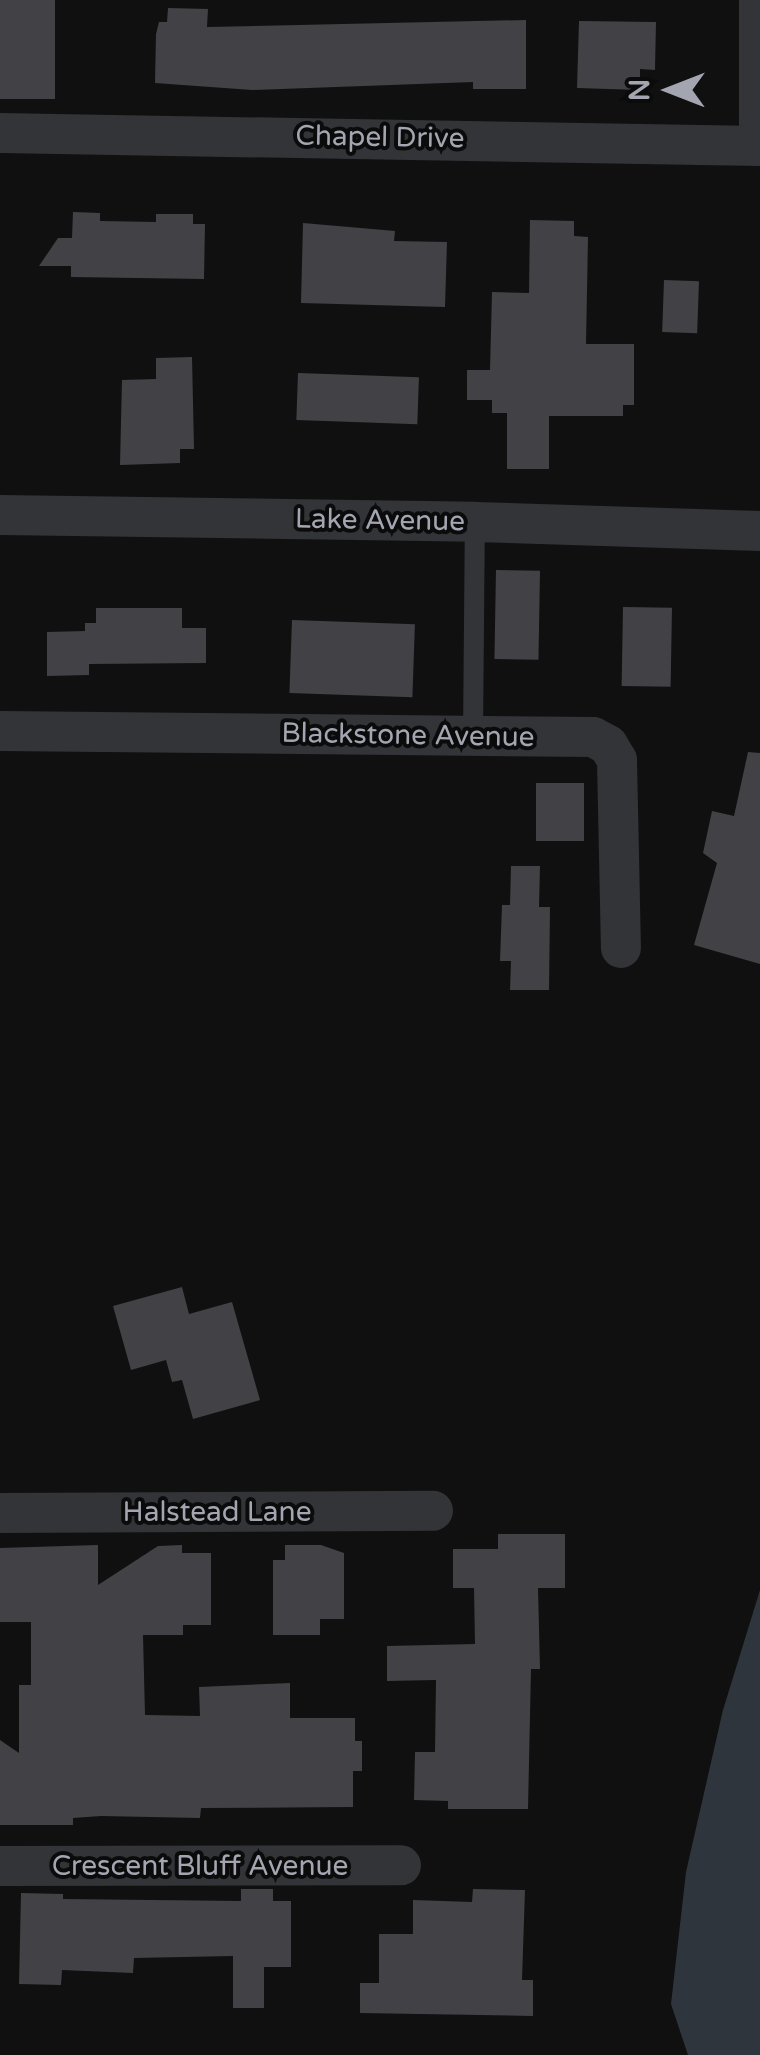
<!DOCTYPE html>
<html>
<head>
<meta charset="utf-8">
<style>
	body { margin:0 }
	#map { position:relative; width:760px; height:2055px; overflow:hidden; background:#101011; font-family:"Varela Round",sans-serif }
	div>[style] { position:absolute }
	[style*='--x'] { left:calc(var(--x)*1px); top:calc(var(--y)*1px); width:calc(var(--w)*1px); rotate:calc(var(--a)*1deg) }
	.water>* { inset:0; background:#2f353c }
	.building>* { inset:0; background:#424246; transform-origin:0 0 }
	.service>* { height:20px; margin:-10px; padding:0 10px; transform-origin:10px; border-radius:10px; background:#333438 }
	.minor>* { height:40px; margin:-20px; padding:0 20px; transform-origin:20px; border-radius:20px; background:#333438 }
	span { translate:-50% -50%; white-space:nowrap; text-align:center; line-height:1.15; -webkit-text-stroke:8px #0b0b0c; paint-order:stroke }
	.street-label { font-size:28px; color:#a3a6b0 }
	.north { position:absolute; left:620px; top:40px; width:100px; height:100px; -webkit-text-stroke:8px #0b0b0c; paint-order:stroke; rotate:270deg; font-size:28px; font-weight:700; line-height:40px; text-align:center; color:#a3a6b0 }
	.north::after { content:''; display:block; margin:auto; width:35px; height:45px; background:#a3a6b0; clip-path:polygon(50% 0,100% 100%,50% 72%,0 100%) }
</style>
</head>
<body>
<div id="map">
	<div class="water">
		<div style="clip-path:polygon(760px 1590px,760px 2055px,688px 2055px,671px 2004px,686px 1872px,723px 1710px)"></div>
	</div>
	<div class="building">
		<div style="left:0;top:0;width:55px;height:99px"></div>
		<div style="clip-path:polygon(168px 8px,208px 9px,207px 27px,526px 20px,526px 89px,473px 89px,473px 82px,252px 90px,155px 83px,156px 34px,159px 22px,167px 22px)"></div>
		<div style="clip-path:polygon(579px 21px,656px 22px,655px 70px,640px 69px,640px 90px,577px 88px)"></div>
		<div style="clip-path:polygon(73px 212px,100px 213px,100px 221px,156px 222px,156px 214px,193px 214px,193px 224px,205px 224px,204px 279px,71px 277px,71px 266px,39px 266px,58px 238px,72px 238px)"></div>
		<div style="clip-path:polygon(530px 220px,574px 221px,574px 236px,588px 237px,586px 344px,634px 344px,634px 405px,623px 405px,623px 416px,549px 416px,549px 469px,507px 469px,507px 413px,492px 413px,492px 400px,467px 400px,467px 370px,490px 370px,492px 292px,529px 293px)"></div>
		<div style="clip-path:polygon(303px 223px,395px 231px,394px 241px,447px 242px,445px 307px,301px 303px)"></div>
		<div style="left:664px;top:280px;width:35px;height:52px;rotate:2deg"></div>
		<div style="clip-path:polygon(192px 357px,194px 449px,180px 449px,180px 463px,120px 465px,122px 380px,156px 379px,156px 358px)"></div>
		<div style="left:298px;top:373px;width:121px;height:47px;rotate:2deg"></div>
		<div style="left:496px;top:570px;width:44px;height:89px;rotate:1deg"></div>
		<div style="left:623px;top:607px;width:49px;height:79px;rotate:1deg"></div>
		<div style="clip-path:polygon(96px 608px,182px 608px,182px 628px,206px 628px,206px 663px,89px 664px,89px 675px,47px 676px,47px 632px,85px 631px,85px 623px,96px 623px)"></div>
		<div style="left:292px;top:620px;width:123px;height:73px;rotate:2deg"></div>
		<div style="clip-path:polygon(748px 752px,760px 753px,760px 964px,694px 945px,717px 863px,703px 853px,712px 811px,734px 816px)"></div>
		<div style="left:536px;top:783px;width:48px;height:58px"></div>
		<div style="clip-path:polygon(511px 866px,540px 866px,539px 907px,550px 907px,549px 990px,510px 990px,511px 961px,500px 961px,502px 905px,510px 905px)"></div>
		<div style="clip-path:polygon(182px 1287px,189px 1314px,232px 1302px,260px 1400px,193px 1419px,182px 1380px,172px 1382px,166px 1360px,131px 1370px,113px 1306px)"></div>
		<div style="clip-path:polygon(498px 1534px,565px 1534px,565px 1588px,538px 1588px,540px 1669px,531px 1669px,528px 1809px,448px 1809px,448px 1801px,414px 1800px,415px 1752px,435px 1752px,436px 1680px,387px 1681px,387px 1646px,475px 1644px,474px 1588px,453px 1588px,453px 1549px,498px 1549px)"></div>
		<div style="clip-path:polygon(98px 1545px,98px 1585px,158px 1546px,182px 1545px,182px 1553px,211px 1553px,211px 1625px,183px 1625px,183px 1635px,143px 1635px,145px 1715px,200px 1716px,199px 1687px,290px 1683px,290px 1718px,355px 1718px,355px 1741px,362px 1741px,362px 1771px,353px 1771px,353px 1807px,201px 1808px,200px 1818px,101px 1816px,73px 1818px,73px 1825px,0 1825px,0 1740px,19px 1753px,19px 1685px,31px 1685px,31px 1622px,0 1622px,0 1548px)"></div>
		<div style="clip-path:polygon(285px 1545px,321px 1545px,344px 1553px,344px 1619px,320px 1619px,320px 1635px,273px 1635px,273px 1560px,285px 1560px)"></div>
		<div style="clip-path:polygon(241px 1889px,273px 1889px,273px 1901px,291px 1901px,291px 1967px,264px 1967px,264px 2008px,233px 2008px,233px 1956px,134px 1958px,133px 1973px,62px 1970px,61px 1985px,19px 1984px,21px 1893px,63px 1894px,63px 1899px,241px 1901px)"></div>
		<div style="clip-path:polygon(473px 1889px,525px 1890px,522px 1980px,533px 1980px,533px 2016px,360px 2013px,360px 1983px,379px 1983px,379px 1934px,413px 1934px,413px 1900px,472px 1902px)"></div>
	</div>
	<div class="service">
		<div style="--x:473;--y:737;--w:215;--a:-89.5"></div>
	</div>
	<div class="minor">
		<div style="--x:759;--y:0;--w:146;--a:90"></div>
		<div style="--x:0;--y:133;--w:760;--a:0.98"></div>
		<div style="--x:0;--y:515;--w:475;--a:0.8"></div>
		<div style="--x:475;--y:522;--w:285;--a:1.8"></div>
		<div style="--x:0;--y:731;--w:593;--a:0.58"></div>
		<div style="--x:593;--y:737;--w:17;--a:28"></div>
		<div style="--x:608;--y:745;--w:17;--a:59"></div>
		<div style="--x:617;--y:760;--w:188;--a:88.8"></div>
		<div style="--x:0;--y:1513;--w:433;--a:-0.3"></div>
		<div style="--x:0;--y:1866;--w:401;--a:-0.1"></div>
	</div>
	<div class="street-label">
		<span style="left:380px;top:137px;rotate:1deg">Chapel Drive</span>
		<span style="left:380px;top:520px;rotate:1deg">Lake Avenue</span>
		<span style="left:408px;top:735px;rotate:1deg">Blackstone Avenue</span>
		<span style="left:217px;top:1512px">Halstead Lane</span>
		<span style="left:200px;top:1866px">Crescent Bluff Avenue</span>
	</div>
	<div class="north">N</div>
</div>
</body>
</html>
